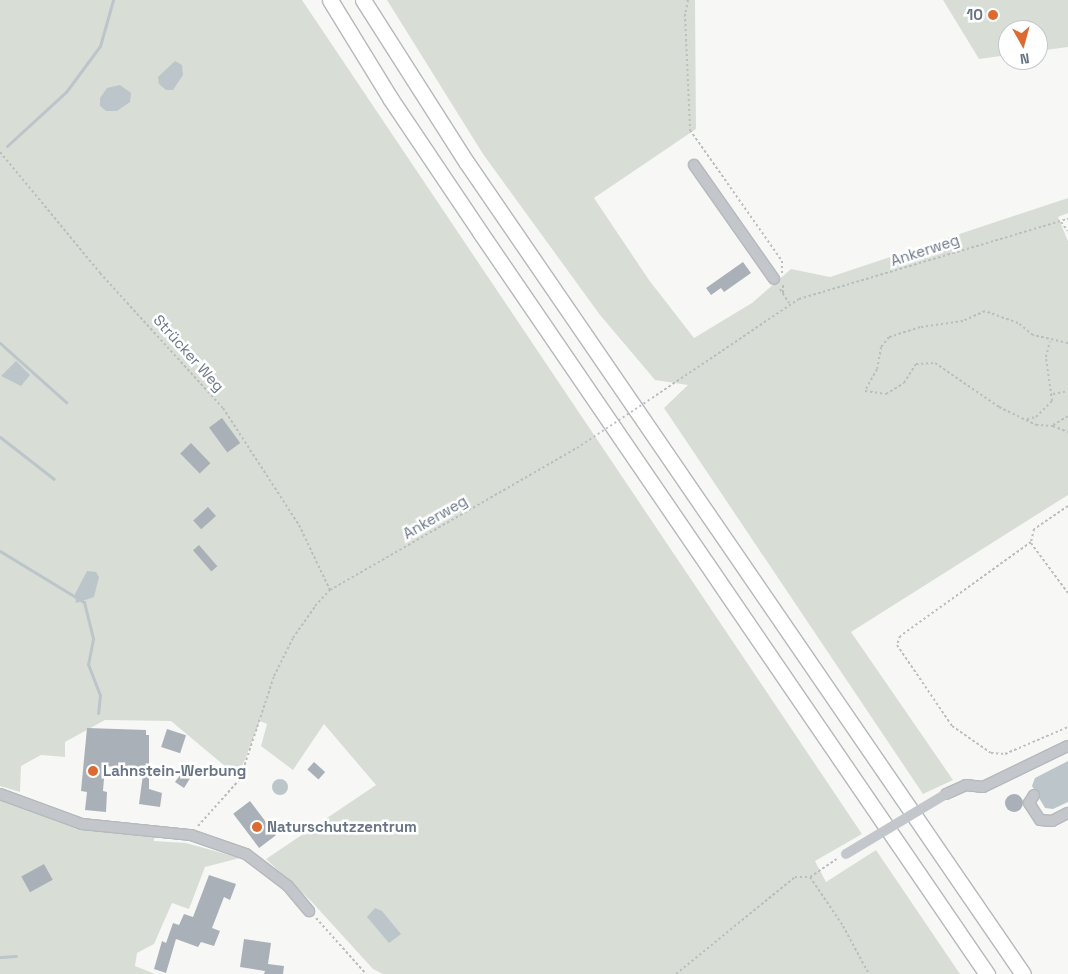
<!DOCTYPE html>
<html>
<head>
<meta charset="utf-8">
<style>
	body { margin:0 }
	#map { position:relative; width:1068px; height:974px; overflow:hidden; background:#f7f8f5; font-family:"Space Grotesk",sans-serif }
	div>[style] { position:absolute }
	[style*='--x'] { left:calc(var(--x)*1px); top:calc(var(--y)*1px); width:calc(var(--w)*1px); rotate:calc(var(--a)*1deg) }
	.green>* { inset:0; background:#d8ded6 }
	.water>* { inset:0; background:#bbc5ca }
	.round { border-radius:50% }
	.stream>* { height:3px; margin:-1.5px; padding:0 1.5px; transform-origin:1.5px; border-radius:1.5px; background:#bbc5ca }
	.building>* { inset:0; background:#aab0b7; transform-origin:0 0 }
	.path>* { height:2px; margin-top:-1px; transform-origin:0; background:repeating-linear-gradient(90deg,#bbbdc0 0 2.5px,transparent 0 5px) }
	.roads { filter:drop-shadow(1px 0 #b6b9bc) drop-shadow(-1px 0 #b6b9bc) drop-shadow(0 1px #b6b9bc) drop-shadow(0 -1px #b6b9bc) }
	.minor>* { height:10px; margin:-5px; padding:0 5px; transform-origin:5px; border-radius:5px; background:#c3c6ca }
	.highway>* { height:15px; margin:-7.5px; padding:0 7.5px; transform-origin:7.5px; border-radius:7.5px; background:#fff }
	.path-bridge>* { height:2px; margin-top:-1px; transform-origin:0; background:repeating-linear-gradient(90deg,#bbbdc0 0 2.5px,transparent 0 5px) }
	.minor-bridge>* { height:10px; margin:-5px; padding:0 5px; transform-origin:5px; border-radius:5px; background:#c3c6ca }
	.dots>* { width:14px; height:14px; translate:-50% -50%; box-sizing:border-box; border:2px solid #fff; border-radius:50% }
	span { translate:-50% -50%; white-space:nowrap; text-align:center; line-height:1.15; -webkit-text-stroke:5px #fff; paint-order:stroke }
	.poi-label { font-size:15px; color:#687585; font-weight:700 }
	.right { translate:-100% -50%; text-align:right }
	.left { translate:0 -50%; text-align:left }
	.street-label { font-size:15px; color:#687585 }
	.north { position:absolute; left:998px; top:20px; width:50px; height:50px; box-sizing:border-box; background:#fff; border:1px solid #c3c8ce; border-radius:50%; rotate:173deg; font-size:14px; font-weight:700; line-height:20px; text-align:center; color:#687585 }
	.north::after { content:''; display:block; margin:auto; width:18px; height:22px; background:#dd6a30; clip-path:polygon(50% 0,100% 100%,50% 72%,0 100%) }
</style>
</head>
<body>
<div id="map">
	<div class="green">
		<div style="clip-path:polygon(0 0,302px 0,862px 834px,815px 861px,826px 882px,876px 850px,960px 974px,383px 974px,373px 969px,311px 901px,266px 859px,376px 785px,324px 724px,293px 770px,261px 746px,267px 724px,260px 721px,238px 777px,171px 721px,105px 720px,65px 742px,65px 757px,41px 755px,21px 766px,20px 792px,0 786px)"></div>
		<div style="clip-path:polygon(387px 0,695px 0,696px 129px,594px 198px,649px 280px,694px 338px,752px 303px,791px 269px,830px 277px,1068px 198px,1068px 213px,1058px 217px,1068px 241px,1068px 495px,851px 632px,953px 780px,923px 794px,664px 408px,688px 385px,655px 380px,600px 315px,483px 154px)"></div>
		<div style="clip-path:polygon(943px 0,1068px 0,1068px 47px,1038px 51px,1038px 30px,1008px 30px,1008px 55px,979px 59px)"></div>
		<div style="clip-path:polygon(0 799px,54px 816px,154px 835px,154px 841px,186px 843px,240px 858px,205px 867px,189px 909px,172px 903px,154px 944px,137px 953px,135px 966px,155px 974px,0 974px)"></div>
	</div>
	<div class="water">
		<div style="clip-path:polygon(175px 61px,182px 65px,183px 75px,173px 90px,166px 90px,159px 84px,158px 77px)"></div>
		<div style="clip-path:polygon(120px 85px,131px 93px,130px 102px,117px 111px,106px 111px,100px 106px,100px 98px,107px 88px)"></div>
		<div style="clip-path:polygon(16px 361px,30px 375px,21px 386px,1px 376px)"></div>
		<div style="clip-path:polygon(87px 571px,96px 572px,99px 577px,94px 597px,76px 603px,75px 594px)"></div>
		<div style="clip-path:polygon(1068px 761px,1068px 802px,1053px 809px,1045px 808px,1032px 786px,1035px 778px)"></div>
		<div class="round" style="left:272px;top:779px;width:16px;height:16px"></div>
		<div style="clip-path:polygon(375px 908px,382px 911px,401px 934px,389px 943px,367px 917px)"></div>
	</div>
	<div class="stream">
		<div style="--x:7;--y:146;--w:80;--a:-42.5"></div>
		<div style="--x:66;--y:92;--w:57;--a:-53.5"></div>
		<div style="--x:100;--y:46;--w:48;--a:-74.2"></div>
		<div style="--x:0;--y:343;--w:89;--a:41.8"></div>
		<div style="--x:0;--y:437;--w:68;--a:37.9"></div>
		<div style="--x:0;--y:551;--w:98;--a:31.3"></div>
		<div style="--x:84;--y:602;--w:38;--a:76"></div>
		<div style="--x:93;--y:639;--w:25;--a:101"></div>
		<div style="--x:88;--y:664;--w:33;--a:69"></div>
		<div style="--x:100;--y:695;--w:18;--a:96"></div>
		<div style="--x:0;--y:957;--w:16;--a:-4"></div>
	</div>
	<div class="building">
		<div style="clip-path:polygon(743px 262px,751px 273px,724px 292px,721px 288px,711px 295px,706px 288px)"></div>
		<div style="left:222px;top:418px;width:31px;height:16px;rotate:54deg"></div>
		<div style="left:191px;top:443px;width:28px;height:15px;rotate:46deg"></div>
		<div style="left:208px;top:507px;width:12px;height:20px;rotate:48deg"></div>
		<div style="left:199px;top:545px;width:28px;height:8px;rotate:49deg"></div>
		<div style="clip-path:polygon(87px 728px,146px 730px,146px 735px,149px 735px,149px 789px,162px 793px,160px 807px,139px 804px,143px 774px,140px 769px,105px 766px,103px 791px,107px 792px,106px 812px,85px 810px,87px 792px,81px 791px)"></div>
		<div style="left:167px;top:729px;width:20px;height:19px;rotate:18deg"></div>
		<div style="left:314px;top:762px;width:15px;height:10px;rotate:42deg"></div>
		<div style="clip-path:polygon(186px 767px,194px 772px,184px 788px,175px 782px)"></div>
		<div class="round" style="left:1005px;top:794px;width:18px;height:18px"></div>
		<div style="left:250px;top:801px;width:43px;height:21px;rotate:53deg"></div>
		<div style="left:44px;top:864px;width:18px;height:26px;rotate:61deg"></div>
		<div style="clip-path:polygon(209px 875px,236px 884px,230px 900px,224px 897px,212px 928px,220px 931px,214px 946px,201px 942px,198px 947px,176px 939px,166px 973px,154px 969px,162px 941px,166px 943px,173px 923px,179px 925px,184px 914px,193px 917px)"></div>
		<div style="clip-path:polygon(244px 939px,271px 943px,268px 964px,284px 966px,283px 974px,264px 974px,265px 971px,240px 967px)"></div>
	</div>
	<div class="path">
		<div style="--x:688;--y:0;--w:14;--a:102"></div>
		<div style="--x:685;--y:14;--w:116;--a:87.5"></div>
		<div style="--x:690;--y:130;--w:160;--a:54.9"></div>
		<div style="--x:782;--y:261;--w:12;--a:90"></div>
		<div style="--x:0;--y:152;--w:157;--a:50.4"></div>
		<div style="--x:100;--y:273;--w:183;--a:47.7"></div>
		<div style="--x:223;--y:408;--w:140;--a:57"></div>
		<div style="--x:299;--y:525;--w:72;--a:64.5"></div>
		<div style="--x:1061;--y:222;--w:11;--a:52"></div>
		<div style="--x:783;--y:285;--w:8;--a:90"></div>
		<div style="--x:780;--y:289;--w:17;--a:57"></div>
		<div style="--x:1068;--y:343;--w:36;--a:-167"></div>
		<div style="--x:1033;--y:335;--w:19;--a:-141"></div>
		<div style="--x:1018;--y:323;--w:35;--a:-160"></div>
		<div style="--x:985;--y:311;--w:24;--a:156"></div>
		<div style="--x:963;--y:321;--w:43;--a:172.1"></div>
		<div style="--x:920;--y:327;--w:33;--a:162"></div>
		<div style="--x:889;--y:337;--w:13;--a:129"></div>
		<div style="--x:881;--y:347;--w:22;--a:100"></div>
		<div style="--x:877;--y:369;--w:25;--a:119"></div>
		<div style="--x:865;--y:391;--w:21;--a:8"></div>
		<div style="--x:886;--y:394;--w:21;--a:-31"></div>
		<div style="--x:904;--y:383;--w:22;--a:-58"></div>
		<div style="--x:916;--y:364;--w:19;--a:-3"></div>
		<div style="--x:935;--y:363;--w:78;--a:34.5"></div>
		<div style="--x:999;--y:407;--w:41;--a:25.9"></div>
		<div style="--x:1036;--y:425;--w:17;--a:3"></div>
		<div style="--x:1053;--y:426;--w:16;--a:22"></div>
		<div style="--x:1053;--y:394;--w:15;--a:-11"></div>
		<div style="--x:652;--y:398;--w:177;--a:-34"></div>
		<div style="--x:799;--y:299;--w:281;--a:-16.6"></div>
		<div style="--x:1027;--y:419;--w:9;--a:-13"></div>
		<div style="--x:1036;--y:417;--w:23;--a:-45"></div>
		<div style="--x:1052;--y:401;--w:44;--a:-97.8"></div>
		<div style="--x:1046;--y:357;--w:16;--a:-76"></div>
		<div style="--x:1053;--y:425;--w:17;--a:-31"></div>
		<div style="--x:1068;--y:506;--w:41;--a:145.9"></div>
		<div style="--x:1034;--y:529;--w:13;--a:103"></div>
		<div style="--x:1031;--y:542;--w:161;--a:144.3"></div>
		<div style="--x:900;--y:636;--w:9;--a:108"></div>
		<div style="--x:897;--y:645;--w:98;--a:55.8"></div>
		<div style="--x:952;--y:726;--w:47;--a:34.7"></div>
		<div style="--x:991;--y:753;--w:14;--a:4"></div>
		<div style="--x:1005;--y:754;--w:69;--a:-23.2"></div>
		<div style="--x:1031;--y:543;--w:62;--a:53.5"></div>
		<div style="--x:198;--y:826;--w:63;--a:-48.2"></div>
		<div style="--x:240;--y:779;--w:108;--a:-71.7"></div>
		<div style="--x:274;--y:676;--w:42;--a:-63.4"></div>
		<div style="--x:293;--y:638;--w:39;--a:-55"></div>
		<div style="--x:315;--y:606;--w:22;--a:-47"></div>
		<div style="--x:330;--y:590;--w:285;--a:-29.9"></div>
		<div style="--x:810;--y:877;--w:32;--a:-34"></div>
		<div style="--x:316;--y:918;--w:75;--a:48.2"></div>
		<div style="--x:676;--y:974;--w:154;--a:-39.2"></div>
		<div style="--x:795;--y:877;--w:15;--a:0"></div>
		<div style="--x:810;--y:877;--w:59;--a:56"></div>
		<div style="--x:843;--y:926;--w:55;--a:61.6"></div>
	</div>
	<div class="roads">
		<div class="minor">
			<div style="--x:694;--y:165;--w:139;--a:54.9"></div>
			<div style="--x:0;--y:794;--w:87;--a:20.1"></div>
			<div style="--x:82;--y:824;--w:110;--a:5.8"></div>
			<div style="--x:191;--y:835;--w:58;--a:19.1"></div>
			<div style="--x:246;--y:854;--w:53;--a:37.3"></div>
			<div style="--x:288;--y:886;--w:33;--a:50"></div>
			<div style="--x:946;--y:794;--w:22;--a:-24"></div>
			<div style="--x:966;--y:785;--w:17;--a:7"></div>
			<div style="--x:983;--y:787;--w:94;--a:-25.8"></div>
			<div style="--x:1034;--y:795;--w:9;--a:122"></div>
			<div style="--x:1029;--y:803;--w:20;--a:57"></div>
			<div style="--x:1040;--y:820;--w:12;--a:5"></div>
			<div style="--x:1052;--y:821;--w:18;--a:-27"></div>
		</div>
		<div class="highway">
			<div style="--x:330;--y:0;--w:115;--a:58.5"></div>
			<div style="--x:390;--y:98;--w:161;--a:56.1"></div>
			<div style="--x:480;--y:232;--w:899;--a:55.66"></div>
			<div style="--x:363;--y:0;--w:193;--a:57.5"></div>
			<div style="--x:467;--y:163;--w:983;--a:55.57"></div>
		</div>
	</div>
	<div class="path-bridge">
		<div style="--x:577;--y:448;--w:90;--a:-33.7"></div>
	</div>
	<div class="minor-bridge">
		<div style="--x:846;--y:854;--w:117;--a:-31"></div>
	</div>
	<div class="dots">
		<div style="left:993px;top:15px;background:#dd6a30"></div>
		<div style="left:93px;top:771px;background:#dd6a30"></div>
		<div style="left:257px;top:827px;background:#dd6a30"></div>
	</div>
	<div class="poi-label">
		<span class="right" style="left:983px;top:15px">10</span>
		<span class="left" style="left:103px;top:771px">Lahnstein-Werbung</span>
		<span class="left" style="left:267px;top:827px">Naturschutzzentrum</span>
	</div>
	<div class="street-label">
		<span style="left:925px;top:250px;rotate:-18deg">Ankerweg</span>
		<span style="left:189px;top:353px;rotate:48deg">Strücker Weg</span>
		<span style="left:435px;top:517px;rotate:-30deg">Ankerweg</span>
	</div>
	<div class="north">N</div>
</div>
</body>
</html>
